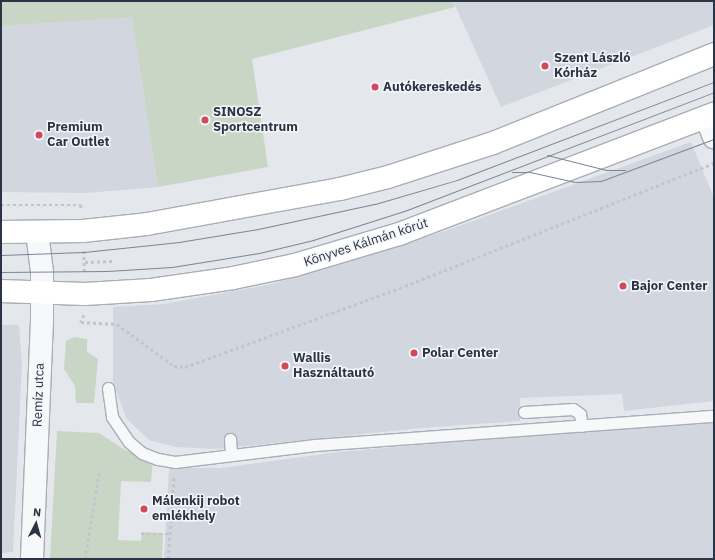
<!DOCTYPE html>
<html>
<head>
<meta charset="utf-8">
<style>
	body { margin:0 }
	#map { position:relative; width:715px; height:560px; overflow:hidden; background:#e4e7ec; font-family:"IBM Plex Sans",sans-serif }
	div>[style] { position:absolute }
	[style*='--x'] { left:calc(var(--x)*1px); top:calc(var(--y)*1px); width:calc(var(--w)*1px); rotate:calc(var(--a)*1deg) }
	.built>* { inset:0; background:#d2d6de }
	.green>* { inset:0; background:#c9d6c5 }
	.path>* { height:2.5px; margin-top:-1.25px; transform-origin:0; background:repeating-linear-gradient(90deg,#c2c5cb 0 3px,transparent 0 6px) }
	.roads { filter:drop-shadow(1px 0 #a9aeb7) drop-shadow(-1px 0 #a9aeb7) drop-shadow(0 1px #a9aeb7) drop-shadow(0 -1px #a9aeb7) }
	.service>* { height:11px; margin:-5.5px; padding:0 5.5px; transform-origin:5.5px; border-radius:5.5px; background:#f7f8fa }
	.minor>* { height:22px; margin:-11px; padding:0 11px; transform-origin:11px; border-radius:11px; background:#f7f8fa }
	.primary>* { height:22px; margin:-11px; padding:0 11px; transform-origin:11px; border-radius:11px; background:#fff }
	.tram>* { height:1px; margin:-0.5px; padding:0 0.5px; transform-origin:0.5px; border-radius:0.5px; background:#7d8696 }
	.dots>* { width:11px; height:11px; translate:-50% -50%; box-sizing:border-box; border:2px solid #f4f6f9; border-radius:50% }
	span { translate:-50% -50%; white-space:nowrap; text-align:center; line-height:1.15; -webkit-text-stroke:3px #f4f6f9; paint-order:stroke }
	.poi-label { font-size:13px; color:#2b3445; font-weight:700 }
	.left { translate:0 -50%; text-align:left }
	.street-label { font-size:13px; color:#2b3445 }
	.frame { position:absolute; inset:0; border:2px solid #2b3445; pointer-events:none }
	.north { position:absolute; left:16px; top:504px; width:40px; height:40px; -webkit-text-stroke:3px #f4f6f9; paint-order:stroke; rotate:6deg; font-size:11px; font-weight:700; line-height:16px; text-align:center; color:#2b3445 }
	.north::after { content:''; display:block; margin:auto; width:14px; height:18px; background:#2b3445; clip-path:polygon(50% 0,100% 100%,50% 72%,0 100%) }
</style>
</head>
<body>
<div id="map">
	<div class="built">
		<div style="clip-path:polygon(453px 1px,714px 1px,714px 25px,501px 107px)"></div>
		<div style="clip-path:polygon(132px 16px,158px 187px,85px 193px,1px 192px,1px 26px)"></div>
		<div style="clip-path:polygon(691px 142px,714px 198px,714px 401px,624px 411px,622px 394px,520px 398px,520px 421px,421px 428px,217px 449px,176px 447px,149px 440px,126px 418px,113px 382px,113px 307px,164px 304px,272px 284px,445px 231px)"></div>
		<div style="clip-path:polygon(1px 325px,19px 325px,22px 364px,13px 552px,1px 553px)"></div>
		<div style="clip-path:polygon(714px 419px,714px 559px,164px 559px,169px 468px,221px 468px,339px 452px)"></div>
	</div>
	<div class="green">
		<div style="clip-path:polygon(1px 1px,453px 1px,455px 7px,252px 59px,268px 167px,158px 187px,132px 17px,1px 26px)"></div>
		<div style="clip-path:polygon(74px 337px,87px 339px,87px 352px,98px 359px,94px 403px,76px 403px,75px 386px,64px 369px,66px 341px)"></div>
		<div style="clip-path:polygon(57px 431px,99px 433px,125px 450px,153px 459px,151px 482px,121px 481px,118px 540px,141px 541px,142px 532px,163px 533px,162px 559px,50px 559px)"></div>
	</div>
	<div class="path">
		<div style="--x:1;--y:205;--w:80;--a:0"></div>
		<div style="--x:81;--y:205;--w:5;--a:90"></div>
		<div style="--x:84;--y:251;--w:23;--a:88"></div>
		<div style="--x:85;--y:262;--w:28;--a:-2"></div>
		<div style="--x:84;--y:315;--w:8;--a:113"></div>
		<div style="--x:81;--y:322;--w:36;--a:3"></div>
		<div style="--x:117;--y:324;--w:71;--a:36.4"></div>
		<div style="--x:174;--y:366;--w:11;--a:5"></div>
		<div style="--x:185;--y:367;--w:234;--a:-20.2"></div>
		<div style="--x:405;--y:286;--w:333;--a:-21.7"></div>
		<div style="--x:141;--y:534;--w:28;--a:0"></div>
		<div style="--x:85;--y:559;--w:88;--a:-80.9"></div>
		<div style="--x:168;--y:559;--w:83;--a:-85.9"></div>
	</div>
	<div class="roads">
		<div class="service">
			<div style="--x:108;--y:388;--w:29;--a:82"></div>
			<div style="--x:112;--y:417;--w:30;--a:56"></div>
			<div style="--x:129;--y:442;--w:17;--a:40"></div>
			<div style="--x:142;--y:453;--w:17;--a:21"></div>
			<div style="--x:158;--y:459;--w:17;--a:10"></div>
			<div style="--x:175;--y:462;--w:141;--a:-6.9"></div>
			<div style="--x:315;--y:445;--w:400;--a:-4.2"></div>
			<div style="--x:524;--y:412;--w:49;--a:-3.5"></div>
			<div style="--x:573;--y:409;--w:9;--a:36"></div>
			<div style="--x:580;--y:414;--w:12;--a:81"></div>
			<div style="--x:230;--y:439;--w:16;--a:86"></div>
		</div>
		<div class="minor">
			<div style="--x:706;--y:117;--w:22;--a:68"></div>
			<div style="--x:32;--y:559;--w:237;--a:-87.6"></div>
			<div style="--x:42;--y:322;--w:50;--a:-90"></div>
			<div style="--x:42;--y:272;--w:40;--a:-97.1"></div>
		</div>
		<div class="primary">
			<div style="--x:1;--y:232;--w:82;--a:-0.7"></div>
			<div style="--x:83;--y:231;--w:64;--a:-6.2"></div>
			<div style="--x:147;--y:224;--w:196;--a:-10.3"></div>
			<div style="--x:340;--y:189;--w:49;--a:-14"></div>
			<div style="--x:388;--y:177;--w:110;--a:-17.9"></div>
			<div style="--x:493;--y:143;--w:238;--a:-21.9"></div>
			<div style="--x:1;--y:291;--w:84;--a:2"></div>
			<div style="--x:85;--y:294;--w:66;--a:-3.5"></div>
			<div style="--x:151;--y:290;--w:83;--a:-8.3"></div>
			<div style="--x:233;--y:278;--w:63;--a:-11.8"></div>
			<div style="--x:295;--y:265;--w:109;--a:-16.6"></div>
			<div style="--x:399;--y:234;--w:337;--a:-20.9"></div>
		</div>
	</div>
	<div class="tram">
		<div style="--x:547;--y:155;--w:61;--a:14.3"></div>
		<div style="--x:606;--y:170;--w:19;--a:0"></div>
		<div style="--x:512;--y:172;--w:18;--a:0"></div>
		<div style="--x:530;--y:172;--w:46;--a:12.5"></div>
		<div style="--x:575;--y:182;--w:26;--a:-2"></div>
		<div style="--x:601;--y:181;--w:121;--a:-20.4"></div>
		<div style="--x:1;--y:255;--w:83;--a:-2.1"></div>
		<div style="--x:84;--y:252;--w:96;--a:-6"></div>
		<div style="--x:179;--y:242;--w:80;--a:-9.3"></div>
		<div style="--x:258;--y:229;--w:120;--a:-12.1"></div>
		<div style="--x:375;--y:204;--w:85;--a:-16.3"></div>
		<div style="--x:457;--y:180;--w:275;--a:-20.9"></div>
		<div style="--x:1;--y:272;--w:106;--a:-0.5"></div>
		<div style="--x:107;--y:271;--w:65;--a:-3.5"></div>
		<div style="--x:172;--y:267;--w:88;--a:-9.1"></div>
		<div style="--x:259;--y:253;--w:56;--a:-13.5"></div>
		<div style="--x:313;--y:240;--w:99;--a:-17.7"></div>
		<div style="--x:407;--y:210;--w:329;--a:-21"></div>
	</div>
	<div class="dots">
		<div style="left:545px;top:66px;background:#d1495b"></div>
		<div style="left:375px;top:87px;background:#d1495b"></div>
		<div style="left:205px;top:120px;background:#d1495b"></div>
		<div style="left:39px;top:135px;background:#d1495b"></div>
		<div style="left:623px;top:286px;background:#d1495b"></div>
		<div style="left:414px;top:353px;background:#d1495b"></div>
		<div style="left:285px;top:366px;background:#d1495b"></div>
		<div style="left:144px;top:509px;background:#d1495b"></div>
	</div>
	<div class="poi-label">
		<span class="left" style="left:554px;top:66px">Szent László<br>Kórház</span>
		<span class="left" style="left:383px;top:87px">Autókereskedés</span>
		<span class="left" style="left:213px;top:120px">SINOSZ<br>Sportcentrum</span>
		<span class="left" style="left:47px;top:135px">Premium<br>Car Outlet</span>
		<span class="left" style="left:631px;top:286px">Bajor Center</span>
		<span class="left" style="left:422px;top:353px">Polar Center</span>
		<span class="left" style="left:293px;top:366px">Wallis<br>Használtautó</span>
		<span class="left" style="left:152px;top:509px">Málenkij robot<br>emlékhely</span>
	</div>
	<div class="street-label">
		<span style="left:366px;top:243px;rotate:-18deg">Könyves Kálmán körút</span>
		<span style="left:39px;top:395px;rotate:-88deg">Remíz utca</span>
	</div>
	<div class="frame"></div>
	<div class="north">N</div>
</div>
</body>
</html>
